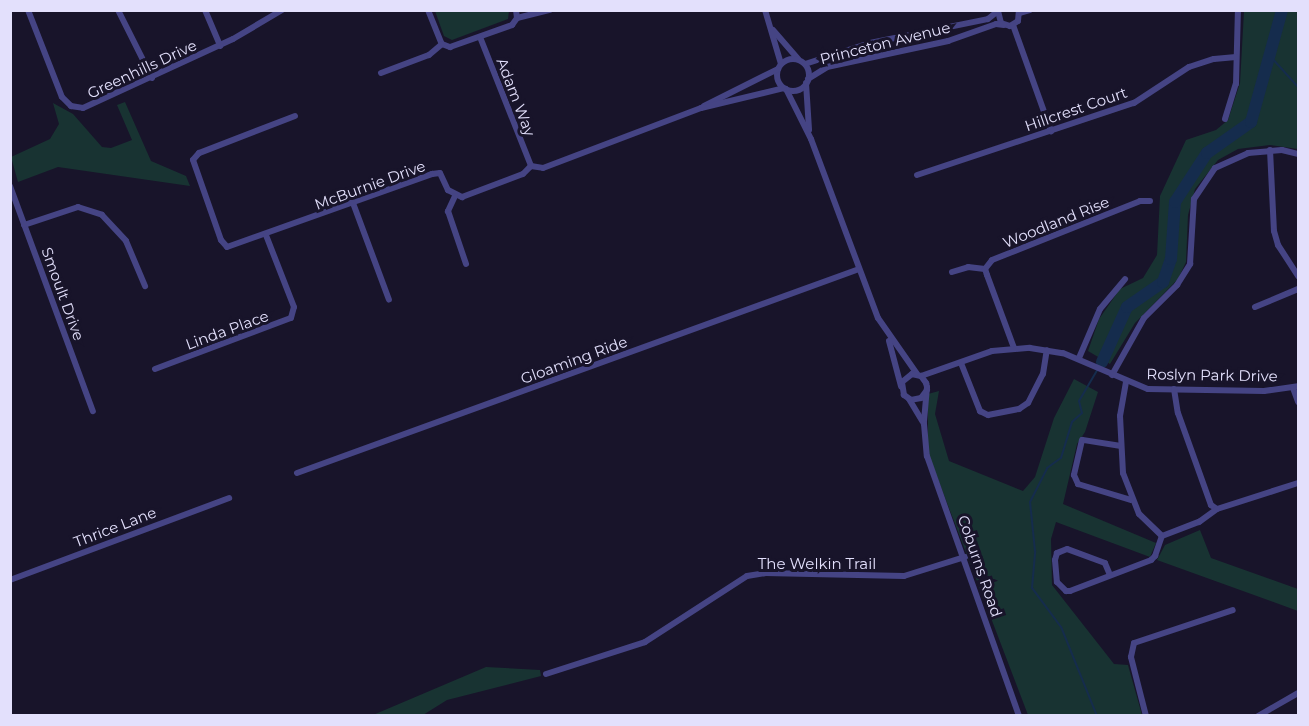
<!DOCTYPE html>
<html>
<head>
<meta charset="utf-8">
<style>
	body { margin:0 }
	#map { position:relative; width:1309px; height:726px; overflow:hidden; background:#18142a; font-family:Montserrat,sans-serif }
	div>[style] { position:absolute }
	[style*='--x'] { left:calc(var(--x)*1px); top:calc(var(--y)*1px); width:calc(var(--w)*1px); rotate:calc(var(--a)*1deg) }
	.green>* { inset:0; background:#183332 }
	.stream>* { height:2px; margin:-1px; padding:0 1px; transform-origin:1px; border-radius:1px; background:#152c4d }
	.river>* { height:12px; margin:-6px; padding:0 6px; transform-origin:6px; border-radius:6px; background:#152c4d }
	.minor>* { height:6px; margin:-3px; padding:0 3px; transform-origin:3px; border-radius:3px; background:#454484 }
	.minor>.ring { margin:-3px; padding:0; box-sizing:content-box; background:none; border:6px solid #454484; border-radius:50% }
	span { translate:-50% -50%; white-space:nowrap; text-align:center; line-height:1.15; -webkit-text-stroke:6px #18142a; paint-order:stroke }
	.street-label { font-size:15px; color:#e3e0fc }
	.frame { position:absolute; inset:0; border:12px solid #e3e0fc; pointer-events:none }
</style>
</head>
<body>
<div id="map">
	<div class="green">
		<div style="clip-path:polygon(435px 11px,435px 10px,509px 11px,508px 19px,452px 40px,444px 36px)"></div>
		<div style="clip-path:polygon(1244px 11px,1298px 11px,1298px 149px,1270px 145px,1238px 149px,1218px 160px,1195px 189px,1188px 215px,1186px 262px,1178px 279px,1135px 323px,1110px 364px,1088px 351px,1099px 319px,1120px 289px,1143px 278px,1157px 255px,1160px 196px,1186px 140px,1216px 130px,1228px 120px,1240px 83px)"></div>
		<div style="clip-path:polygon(125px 102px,151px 161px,186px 176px,190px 186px,58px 167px,18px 182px,11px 157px,50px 139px,59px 124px,53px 103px,73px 114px,102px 147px,111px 148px,132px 140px,117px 105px)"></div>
		<div style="clip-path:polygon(1074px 379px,1098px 392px,1085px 432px,1077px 444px,1063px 504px,1156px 543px,1150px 557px,1056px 522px,1051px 539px,1052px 585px,1114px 664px,1128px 665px,1142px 715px,1028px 715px,928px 453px,928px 394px,939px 391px,935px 414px,949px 461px,1023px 491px,1035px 477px,1054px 418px)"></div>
		<div style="clip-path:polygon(1200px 530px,1211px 558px,1298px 589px,1298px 611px,1157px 560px,1165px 545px)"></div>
		<div style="clip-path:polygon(486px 667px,540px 670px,541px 676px,447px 700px,423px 715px,373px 715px)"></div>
	</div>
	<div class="stream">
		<div style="--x:1270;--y:56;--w:42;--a:47.9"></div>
		<div style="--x:1097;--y:716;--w:96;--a:-112"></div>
		<div style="--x:1061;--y:627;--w:49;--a:-126.6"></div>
		<div style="--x:1032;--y:588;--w:37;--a:-85"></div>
		<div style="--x:1035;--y:551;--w:49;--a:-95.8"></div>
		<div style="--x:1030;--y:502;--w:38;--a:-63"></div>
		<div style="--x:1047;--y:468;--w:17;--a:-36"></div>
		<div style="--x:1061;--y:458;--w:38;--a:-73"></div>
		<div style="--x:1072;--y:422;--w:13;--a:-42"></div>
		<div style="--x:1082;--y:413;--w:12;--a:-104"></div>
		<div style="--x:1079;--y:401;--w:45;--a:-59.5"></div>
	</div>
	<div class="river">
		<div style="--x:1102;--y:362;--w:60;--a:-65.6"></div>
		<div style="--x:1127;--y:307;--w:44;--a:-34.8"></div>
		<div style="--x:1163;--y:282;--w:24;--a:-71"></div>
		<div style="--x:1171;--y:259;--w:57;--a:-86"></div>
		<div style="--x:1175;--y:202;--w:59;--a:-56.9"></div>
		<div style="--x:1207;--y:153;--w:54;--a:-35.2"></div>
		<div style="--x:1251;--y:122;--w:116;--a:-74.5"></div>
	</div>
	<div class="minor">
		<div style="--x:28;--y:10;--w:93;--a:68.7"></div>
		<div style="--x:62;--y:97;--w:13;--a:45"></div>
		<div style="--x:71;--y:106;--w:12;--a:9"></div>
		<div style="--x:83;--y:108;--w:165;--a:-24.7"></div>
		<div style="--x:233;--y:39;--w:57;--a:-30.6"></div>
		<div style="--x:118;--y:10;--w:76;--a:63.4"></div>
		<div style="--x:205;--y:10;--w:39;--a:67"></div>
		<div style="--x:428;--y:10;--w:37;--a:68"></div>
		<div style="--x:442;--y:44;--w:9;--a:21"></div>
		<div style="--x:450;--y:47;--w:66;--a:-19.5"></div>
		<div style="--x:512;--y:25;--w:9;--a:-54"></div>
		<div style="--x:517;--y:18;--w:8;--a:-97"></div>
		<div style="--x:765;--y:10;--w:56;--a:73.5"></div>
		<div style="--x:998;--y:11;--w:12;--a:76"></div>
		<div style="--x:1001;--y:23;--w:9;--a:18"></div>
		<div style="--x:1010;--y:26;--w:9;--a:-32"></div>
		<div style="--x:1018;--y:21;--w:11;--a:-85"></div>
		<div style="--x:1020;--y:13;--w:10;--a:-17"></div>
		<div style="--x:517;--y:18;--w:34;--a:-14"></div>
		<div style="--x:1013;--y:25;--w:113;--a:70.3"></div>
		<div style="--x:773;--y:30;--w:38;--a:49"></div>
		<div style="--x:480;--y:37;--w:139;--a:68.4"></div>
		<div class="ring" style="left:777px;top:59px;width:26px;height:26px"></div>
		<div style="--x:805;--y:64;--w:68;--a:-17.9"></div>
		<div style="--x:870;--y:43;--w:120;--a:-11.5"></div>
		<div style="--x:988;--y:19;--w:13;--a:-39"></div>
		<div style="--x:381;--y:73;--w:51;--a:-20.6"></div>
		<div style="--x:429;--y:55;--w:17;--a:-40"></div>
		<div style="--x:808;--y:79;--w:22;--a:-32"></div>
		<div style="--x:827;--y:67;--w:124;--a:-12.1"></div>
		<div style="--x:948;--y:41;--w:51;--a:-19.5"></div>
		<div style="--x:996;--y:24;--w:8;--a:7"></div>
		<div style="--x:806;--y:83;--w:47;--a:86.3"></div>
		<div style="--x:786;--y:89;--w:56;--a:63.4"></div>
		<div style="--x:811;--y:139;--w:191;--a:69.5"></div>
		<div style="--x:878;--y:318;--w:68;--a:55.1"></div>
		<div style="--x:704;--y:106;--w:83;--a:-26.6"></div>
		<div style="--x:295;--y:116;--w:103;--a:158.9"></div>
		<div style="--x:199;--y:153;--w:9;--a:131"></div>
		<div style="--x:193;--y:160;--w:85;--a:70.7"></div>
		<div style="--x:221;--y:240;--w:9;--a:49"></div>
		<div style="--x:227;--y:247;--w:218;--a:-19.6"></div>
		<div style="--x:432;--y:174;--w:8;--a:-7"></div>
		<div style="--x:440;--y:173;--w:19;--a:65"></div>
		<div style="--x:448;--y:190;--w:16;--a:27"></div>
		<div style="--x:462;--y:197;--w:65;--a:-20.7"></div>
		<div style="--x:523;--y:174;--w:11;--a:-45"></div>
		<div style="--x:1225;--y:119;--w:37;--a:-73"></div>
		<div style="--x:1236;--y:84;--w:74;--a:-88.5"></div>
		<div style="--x:1270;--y:150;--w:81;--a:87.2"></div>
		<div style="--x:1274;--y:231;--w:15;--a:74"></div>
		<div style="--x:1278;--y:245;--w:37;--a:57"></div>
		<div style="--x:531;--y:166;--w:12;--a:9"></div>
		<div style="--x:543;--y:168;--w:169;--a:-20.8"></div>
		<div style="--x:701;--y:108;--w:85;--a:-13.5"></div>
		<div style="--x:917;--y:175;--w:229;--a:-18.4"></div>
		<div style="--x:1134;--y:103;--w:66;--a:-33.2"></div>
		<div style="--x:1189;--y:67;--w:26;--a:-18"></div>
		<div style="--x:1214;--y:59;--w:22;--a:-5"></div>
		<div style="--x:10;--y:186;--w:240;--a:69.8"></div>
		<div style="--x:455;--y:196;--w:17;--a:115"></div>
		<div style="--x:448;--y:211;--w:56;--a:71.2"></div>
		<div style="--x:353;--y:203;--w:103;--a:69.6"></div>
		<div style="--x:24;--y:225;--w:57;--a:-18.4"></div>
		<div style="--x:78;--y:207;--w:25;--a:18"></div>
		<div style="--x:102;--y:215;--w:35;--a:47"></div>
		<div style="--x:126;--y:241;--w:49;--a:67.1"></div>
		<div style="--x:952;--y:272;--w:17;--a:-17"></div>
		<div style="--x:968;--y:267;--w:17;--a:7"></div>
		<div style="--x:1255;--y:307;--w:47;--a:-22.7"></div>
		<div style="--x:889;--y:341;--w:47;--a:75.1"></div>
		<div style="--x:1014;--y:348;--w:78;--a:-110.3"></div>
		<div style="--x:987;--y:275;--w:6;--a:-108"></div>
		<div style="--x:985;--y:269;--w:11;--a:-52"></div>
		<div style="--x:992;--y:260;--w:159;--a:-21.7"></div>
		<div style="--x:1140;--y:201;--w:10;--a:0"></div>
		<div style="--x:1079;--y:358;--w:53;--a:-66.8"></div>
		<div style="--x:1100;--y:309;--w:39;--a:-50"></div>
		<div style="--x:961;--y:363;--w:52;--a:68.4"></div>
		<div style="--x:980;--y:411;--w:9;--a:27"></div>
		<div style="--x:988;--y:415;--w:32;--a:-11"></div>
		<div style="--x:1019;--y:409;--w:11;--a:-34"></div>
		<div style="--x:1028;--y:403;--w:33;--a:-63"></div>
		<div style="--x:1043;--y:374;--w:24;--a:-81"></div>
		<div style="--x:155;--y:369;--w:145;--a:-20.6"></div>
		<div style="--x:291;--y:318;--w:11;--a:-75"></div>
		<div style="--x:294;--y:307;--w:77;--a:-111.3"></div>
		<div style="--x:1112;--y:375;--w:65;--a:-60.7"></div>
		<div style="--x:1144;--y:318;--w:47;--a:-45"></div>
		<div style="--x:1177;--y:285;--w:25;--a:-58"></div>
		<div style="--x:1190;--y:264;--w:65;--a:-86.5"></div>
		<div style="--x:1194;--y:199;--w:37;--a:-56"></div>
		<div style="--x:1215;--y:168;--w:36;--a:-24"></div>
		<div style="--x:1248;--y:153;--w:34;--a:-5"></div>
		<div style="--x:1282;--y:150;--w:16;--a:14"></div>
		<div style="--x:921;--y:376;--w:75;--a:-19.4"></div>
		<div style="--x:992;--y:351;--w:38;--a:-5"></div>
		<div style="--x:1030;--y:348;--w:33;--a:9"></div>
		<div style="--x:1063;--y:353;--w:92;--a:23"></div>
		<div style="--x:1148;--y:389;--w:116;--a:1"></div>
		<div style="--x:1264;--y:391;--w:34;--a:-8"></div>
		<div style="--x:1293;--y:388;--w:15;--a:70"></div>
		<div style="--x:1174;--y:389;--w:24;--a:81"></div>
		<div style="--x:1178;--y:413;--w:98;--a:70.3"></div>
		<div style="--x:1211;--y:505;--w:7;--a:34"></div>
		<div style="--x:1217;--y:509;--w:85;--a:-17.8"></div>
		<div style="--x:927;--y:390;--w:10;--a:127"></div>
		<div style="--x:921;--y:398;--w:10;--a:169"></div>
		<div style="--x:911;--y:400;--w:9;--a:-144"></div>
		<div style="--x:904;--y:395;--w:13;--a:-99"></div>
		<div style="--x:902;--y:382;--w:13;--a:-39"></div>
		<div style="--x:912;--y:374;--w:9;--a:13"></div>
		<div style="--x:921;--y:376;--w:9;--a:54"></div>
		<div style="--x:926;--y:383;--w:4;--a:76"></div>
		<div style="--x:927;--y:387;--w:37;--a:95"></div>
		<div style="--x:924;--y:424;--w:32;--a:85"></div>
		<div style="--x:927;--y:456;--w:276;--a:70.5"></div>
		<div style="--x:909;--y:399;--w:26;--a:59"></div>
		<div style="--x:1121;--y:446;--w:39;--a:-171"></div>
		<div style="--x:1082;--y:440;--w:36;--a:103"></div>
		<div style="--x:1074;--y:475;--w:10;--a:66"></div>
		<div style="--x:1078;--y:484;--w:55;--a:16.8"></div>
		<div style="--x:297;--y:473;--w:598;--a:-19.95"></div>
		<div style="--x:1162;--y:536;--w:40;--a:-21"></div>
		<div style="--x:1199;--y:522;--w:22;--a:-36"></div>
		<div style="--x:1110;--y:575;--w:13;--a:-113"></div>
		<div style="--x:1105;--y:563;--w:40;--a:-159.8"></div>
		<div style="--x:1067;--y:549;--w:11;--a:158"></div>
		<div style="--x:1057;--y:553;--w:7;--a:106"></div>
		<div style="--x:1055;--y:560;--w:22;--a:85"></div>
		<div style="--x:1057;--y:582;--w:13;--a:45"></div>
		<div style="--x:1066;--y:591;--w:4;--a:0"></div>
		<div style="--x:1070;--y:591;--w:87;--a:-20.9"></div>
		<div style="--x:1151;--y:560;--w:6;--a:-45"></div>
		<div style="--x:1155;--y:556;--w:21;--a:-71"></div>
		<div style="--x:1162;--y:536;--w:32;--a:-136"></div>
		<div style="--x:1139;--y:514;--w:44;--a:-111.3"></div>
		<div style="--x:1123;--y:473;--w:57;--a:-93"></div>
		<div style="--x:1120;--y:416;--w:35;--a:-80"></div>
		<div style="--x:10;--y:580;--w:234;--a:-20.5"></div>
		<div style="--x:546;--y:674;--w:104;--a:-17.9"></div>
		<div style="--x:645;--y:642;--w:121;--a:-32.9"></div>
		<div style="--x:747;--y:576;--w:18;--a:-9"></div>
		<div style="--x:765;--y:573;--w:139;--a:1.2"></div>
		<div style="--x:904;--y:576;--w:64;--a:-17.3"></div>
		<div style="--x:1146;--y:716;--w:61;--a:-104.3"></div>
		<div style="--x:1131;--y:657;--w:14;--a:-78"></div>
		<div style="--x:1134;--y:643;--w:104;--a:-18.4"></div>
		<div style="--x:1258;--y:716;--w:46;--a:-29.9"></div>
	</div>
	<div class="street-label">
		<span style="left:885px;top:43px;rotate:-14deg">Princeton Avenue</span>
		<span style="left:142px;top:69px;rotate:-25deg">Greenhills Drive</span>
		<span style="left:516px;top:97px;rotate:69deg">Adam Way</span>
		<span style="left:1076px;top:109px;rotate:-19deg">Hillcrest Court</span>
		<span style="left:370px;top:185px;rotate:-20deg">McBurnie Drive</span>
		<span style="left:1056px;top:222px;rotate:-22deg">Woodland Rise</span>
		<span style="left:63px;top:294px;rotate:70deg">Smoult Drive</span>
		<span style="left:227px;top:330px;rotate:-20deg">Linda Place</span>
		<span style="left:574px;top:360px;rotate:-20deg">Gloaming Ride</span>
		<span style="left:1212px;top:375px;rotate:1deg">Roslyn Park Drive</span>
		<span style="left:115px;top:527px;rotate:-21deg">Thrice Lane</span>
		<span style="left:817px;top:564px">The Welkin Trail</span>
		<span style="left:980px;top:566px;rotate:71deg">Coburns Road</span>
	</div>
	<div class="frame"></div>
</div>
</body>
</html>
